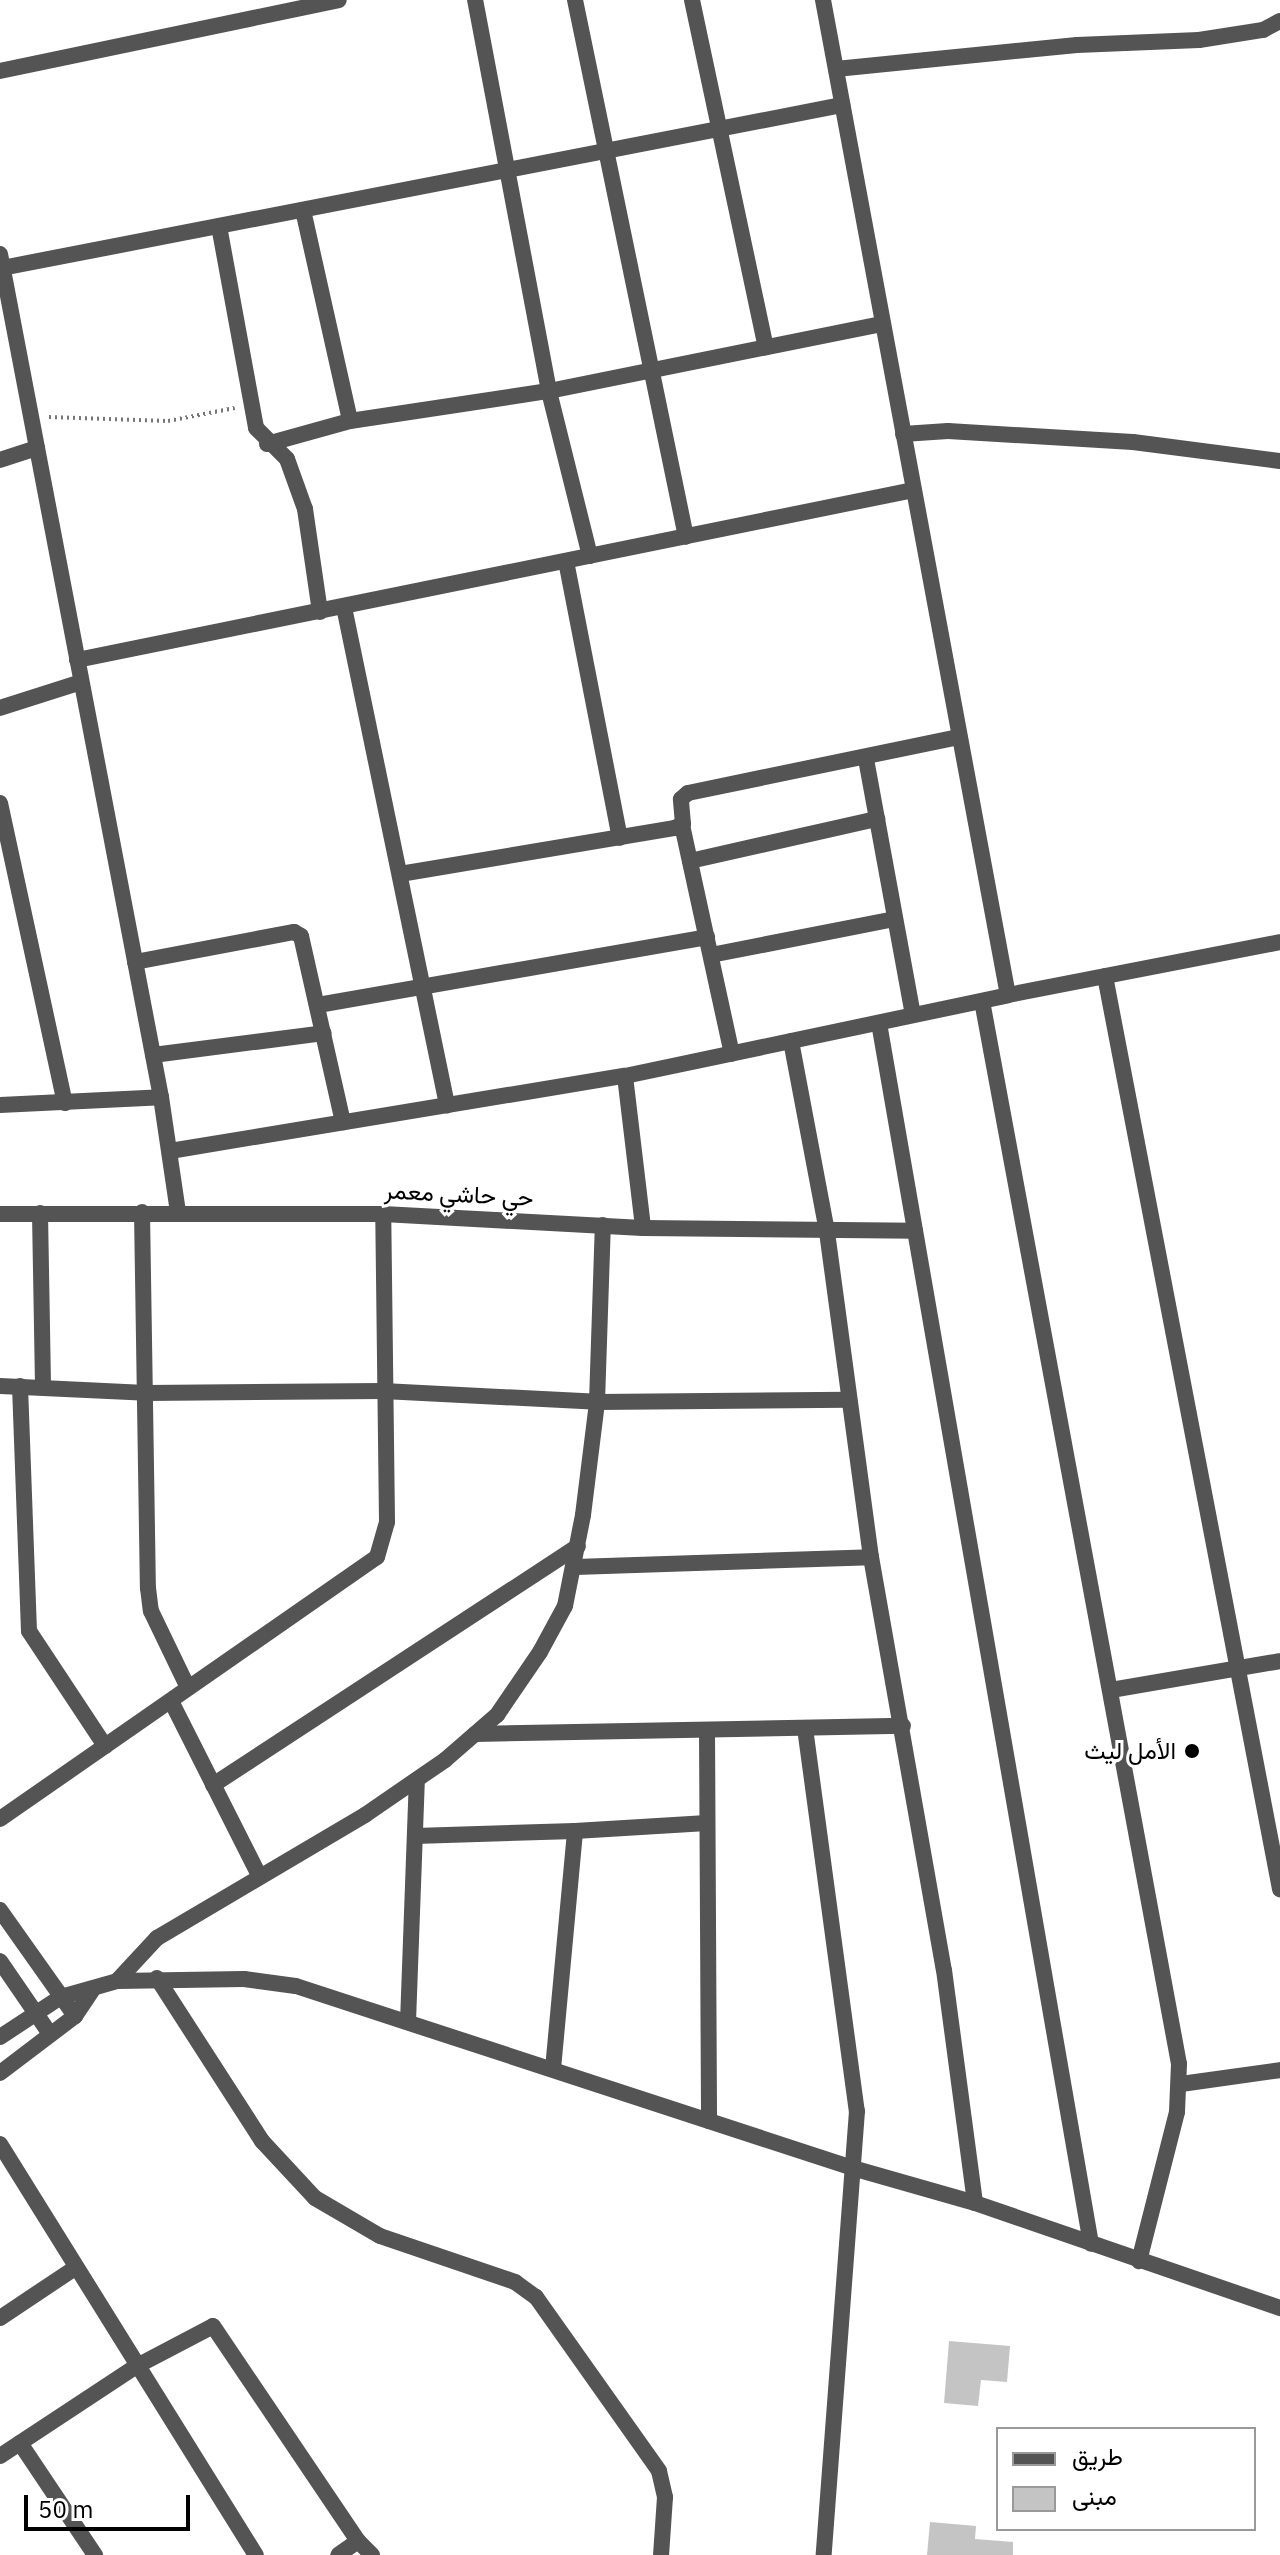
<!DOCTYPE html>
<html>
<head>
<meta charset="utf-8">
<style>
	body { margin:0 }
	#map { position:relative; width:1280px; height:2555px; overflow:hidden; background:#fff; font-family:"IBM Plex Sans",Vazirmatn,sans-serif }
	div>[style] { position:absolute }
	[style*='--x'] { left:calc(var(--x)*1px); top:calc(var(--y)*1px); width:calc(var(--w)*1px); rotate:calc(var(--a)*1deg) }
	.building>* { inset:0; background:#c4c4c4 }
	.path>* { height:4px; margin-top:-2px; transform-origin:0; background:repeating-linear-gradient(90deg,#767676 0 2px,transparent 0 6px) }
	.minor>* { height:16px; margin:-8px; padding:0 8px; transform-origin:8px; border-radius:8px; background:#545454 }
	.tertiary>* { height:16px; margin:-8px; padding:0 8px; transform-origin:8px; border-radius:8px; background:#545454 }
	.dots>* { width:22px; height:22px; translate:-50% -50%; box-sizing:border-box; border:4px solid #fff; border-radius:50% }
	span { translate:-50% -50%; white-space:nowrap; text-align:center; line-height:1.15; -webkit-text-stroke:6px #fff; paint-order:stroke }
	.street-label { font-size:24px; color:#000 }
	.poi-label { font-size:24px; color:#000 }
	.right { translate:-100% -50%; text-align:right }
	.legend { position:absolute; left:996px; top:2427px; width:260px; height:104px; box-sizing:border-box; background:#fff; border:2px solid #999; margin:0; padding:10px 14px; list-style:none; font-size:24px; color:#000 }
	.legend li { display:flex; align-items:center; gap:16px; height:40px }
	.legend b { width:40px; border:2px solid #999 }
	.scale { position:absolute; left:24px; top:2495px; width:166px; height:36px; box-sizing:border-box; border:4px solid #000; border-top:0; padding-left:10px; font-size:24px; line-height:28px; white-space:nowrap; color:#000; -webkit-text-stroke:6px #fff; paint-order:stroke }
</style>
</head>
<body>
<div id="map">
	<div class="building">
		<div style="clip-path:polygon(949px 2341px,1010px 2346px,1007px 2382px,981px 2380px,978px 2406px,944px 2403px)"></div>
		<div style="clip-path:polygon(930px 2522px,976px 2526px,975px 2539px,1013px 2542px,1013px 2555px,927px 2555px)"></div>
	</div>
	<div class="path">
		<div style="--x:49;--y:417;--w:119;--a:1.9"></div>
		<div style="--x:168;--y:421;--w:68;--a:-11"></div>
	</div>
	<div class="minor">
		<div style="--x:575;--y:0;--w:548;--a:78.32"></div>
		<div style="--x:692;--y:0;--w:355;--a:78"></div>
		<div style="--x:823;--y:0;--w:1012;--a:79.47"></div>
		<div style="--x:1008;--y:995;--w:277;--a:-11"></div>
		<div style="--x:836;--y:69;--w:242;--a:-5.7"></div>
		<div style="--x:1077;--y:45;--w:122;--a:-2.3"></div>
		<div style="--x:1199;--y:40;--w:65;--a:-8.9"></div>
		<div style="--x:1263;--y:30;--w:19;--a:-28"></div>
		<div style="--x:0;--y:71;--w:346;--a:-11.8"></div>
		<div style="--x:303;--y:210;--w:216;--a:77.4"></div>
		<div style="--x:350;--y:421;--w:201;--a:-8.6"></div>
		<div style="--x:549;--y:391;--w:398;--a:-100.7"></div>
		<div style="--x:219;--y:226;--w:205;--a:79.6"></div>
		<div style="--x:256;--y:428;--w:44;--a:45"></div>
		<div style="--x:287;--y:459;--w:53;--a:70.2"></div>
		<div style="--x:305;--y:509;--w:104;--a:81.7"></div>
		<div style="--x:0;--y:254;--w:858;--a:79.19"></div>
		<div style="--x:161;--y:1097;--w:116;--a:81.6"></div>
		<div style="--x:2;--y:268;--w:856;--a:-10.98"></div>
		<div style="--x:903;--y:434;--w:45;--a:-3.8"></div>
		<div style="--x:948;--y:431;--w:185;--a:3.4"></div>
		<div style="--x:1133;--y:442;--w:148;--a:7.4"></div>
		<div style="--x:267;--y:444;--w:86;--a:-15.5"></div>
		<div style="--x:0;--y:460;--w:39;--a:-18"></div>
		<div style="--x:590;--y:556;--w:170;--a:-104"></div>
		<div style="--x:549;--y:391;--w:340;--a:-11.4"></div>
		<div style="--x:566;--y:561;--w:282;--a:79"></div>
		<div style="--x:344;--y:607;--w:509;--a:78.31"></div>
		<div style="--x:77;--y:660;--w:853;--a:-11.49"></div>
		<div style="--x:0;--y:708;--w:85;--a:-17.8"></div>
		<div style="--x:866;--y:759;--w:260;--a:79.6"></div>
		<div style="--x:0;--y:803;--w:307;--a:77.8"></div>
		<div style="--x:682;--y:825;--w:234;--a:77.7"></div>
		<div style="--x:690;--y:861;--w:192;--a:-12.7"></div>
		<div style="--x:400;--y:874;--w:279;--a:-9.5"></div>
		<div style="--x:675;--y:828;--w:9;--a:-27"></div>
		<div style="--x:683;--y:824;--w:25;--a:-95"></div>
		<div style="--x:681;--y:799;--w:9;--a:-41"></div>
		<div style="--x:688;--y:793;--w:277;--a:-11.7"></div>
		<div style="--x:711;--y:955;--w:187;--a:-11.1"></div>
		<div style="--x:135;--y:962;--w:162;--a:-10.7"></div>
		<div style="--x:294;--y:932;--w:8;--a:30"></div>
		<div style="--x:301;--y:936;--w:191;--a:77.3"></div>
		<div style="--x:1105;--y:976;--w:930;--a:79.15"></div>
		<div style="--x:982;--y:1001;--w:1081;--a:79.5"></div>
		<div style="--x:1179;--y:2064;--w:48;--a:92.4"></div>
		<div style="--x:1177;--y:2112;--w:154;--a:104.3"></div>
		<div style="--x:318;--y:1005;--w:395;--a:-9.9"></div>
		<div style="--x:879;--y:1023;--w:1239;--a:80.15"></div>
		<div style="--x:791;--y:1041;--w:194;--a:79.3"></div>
		<div style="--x:827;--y:1232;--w:328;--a:82.3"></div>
		<div style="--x:871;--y:1557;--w:419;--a:80"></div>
		<div style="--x:944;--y:1970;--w:235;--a:82.4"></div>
		<div style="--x:153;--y:1055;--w:172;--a:-7.3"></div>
		<div style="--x:625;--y:1076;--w:153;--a:83.2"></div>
		<div style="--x:0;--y:1105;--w:161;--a:-2.8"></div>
		<div style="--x:170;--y:1151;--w:461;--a:-9.4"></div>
		<div style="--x:625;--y:1076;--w:391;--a:-11.9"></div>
		<div style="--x:142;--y:1212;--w:376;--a:89.1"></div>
		<div style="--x:148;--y:1588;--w:23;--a:83"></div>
		<div style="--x:151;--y:1611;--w:85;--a:64.3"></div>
		<div style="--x:40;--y:1213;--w:173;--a:89"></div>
		<div style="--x:0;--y:1214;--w:383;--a:0"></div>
		<div style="--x:383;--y:1214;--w:260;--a:3.1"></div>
		<div style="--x:643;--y:1228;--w:272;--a:0.6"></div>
		<div style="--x:0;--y:1386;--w:146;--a:2.7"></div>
		<div style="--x:146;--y:1393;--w:237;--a:-0.5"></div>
		<div style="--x:383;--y:1391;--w:214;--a:2.9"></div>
		<div style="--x:597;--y:1402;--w:251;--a:-0.5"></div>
		<div style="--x:20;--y:1386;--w:245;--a:87.9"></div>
		<div style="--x:29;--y:1631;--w:138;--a:56.5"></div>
		<div style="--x:575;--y:1567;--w:296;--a:-1.9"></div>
		<div style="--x:1111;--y:1690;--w:171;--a:-9.7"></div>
		<div style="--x:171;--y:1701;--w:195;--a:63.2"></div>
		<div style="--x:805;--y:1728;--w:387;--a:82.3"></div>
		<div style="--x:857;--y:2111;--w:445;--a:94.3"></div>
		<div style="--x:707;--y:1730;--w:391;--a:89.7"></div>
		<div style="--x:475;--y:1734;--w:428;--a:-1.1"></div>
		<div style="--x:213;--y:1785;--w:436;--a:-33.2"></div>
		<div style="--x:0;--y:1819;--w:459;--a:-34.8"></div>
		<div style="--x:377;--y:1557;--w:36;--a:-74"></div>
		<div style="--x:387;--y:1522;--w:308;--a:-90.7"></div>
		<div style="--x:415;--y:1836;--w:160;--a:-1.8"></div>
		<div style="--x:0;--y:1910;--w:130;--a:54.7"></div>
		<div style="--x:0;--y:1961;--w:88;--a:55.6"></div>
		<div style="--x:157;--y:1978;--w:194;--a:57.2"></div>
		<div style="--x:262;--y:2141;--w:78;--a:47.1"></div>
		<div style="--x:315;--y:2198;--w:75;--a:30.3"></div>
		<div style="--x:380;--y:2236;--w:143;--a:18.8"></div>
		<div style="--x:515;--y:2282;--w:26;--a:36"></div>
		<div style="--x:536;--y:2297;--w:213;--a:54.7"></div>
		<div style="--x:659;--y:2471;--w:27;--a:77"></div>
		<div style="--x:665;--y:2497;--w:58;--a:93.9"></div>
		<div style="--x:117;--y:1981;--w:59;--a:-47.1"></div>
		<div style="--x:157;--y:1938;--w:242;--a:-30.6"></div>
		<div style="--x:365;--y:1815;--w:97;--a:-34.5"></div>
		<div style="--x:445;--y:1760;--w:69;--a:-40.9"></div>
		<div style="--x:497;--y:1715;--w:76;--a:-55.7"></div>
		<div style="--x:540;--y:1652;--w:52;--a:-61.5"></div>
		<div style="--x:565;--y:1606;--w:93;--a:-78.8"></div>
		<div style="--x:583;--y:1515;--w:114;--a:-82.9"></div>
		<div style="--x:597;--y:1402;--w:177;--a:-88.1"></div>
		<div style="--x:408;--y:2022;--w:242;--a:-87.9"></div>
		<div style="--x:553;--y:2069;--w:239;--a:-84.7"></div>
		<div style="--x:575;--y:1831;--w:132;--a:-3.5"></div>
		<div style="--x:1181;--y:2084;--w:100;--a:-8"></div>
		<div style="--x:0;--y:2144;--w:484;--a:58.1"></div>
		<div style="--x:0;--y:2318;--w:90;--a:-33.7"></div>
		<div style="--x:20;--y:2443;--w:135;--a:56.2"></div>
		<div style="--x:0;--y:2456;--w:162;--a:-33.4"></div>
		<div style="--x:135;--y:2367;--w:88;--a:-27.7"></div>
		<div style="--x:213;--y:2326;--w:259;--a:56"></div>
		<div style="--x:358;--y:2541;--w:24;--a:145"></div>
		<div style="--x:358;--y:2541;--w:20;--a:45"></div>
	</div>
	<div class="tertiary">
		<div style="--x:0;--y:2037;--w:73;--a:-33.3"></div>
		<div style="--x:61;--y:1997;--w:58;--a:-15.9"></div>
		<div style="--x:117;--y:1981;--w:127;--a:-0.9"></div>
		<div style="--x:244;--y:1979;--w:52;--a:7.7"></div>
		<div style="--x:296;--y:1986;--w:589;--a:18.1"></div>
		<div style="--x:856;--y:2169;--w:124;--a:15.9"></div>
		<div style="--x:975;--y:2203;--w:323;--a:19"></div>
		<div style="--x:0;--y:2073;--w:94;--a:-37.2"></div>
		<div style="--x:75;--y:2016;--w:30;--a:-56"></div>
	</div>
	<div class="dots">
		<div style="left:1192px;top:1751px;background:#000"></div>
	</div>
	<div class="street-label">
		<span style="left:459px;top:1194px;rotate:3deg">حي حاشي معمر</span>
	</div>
	<div class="poi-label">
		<span class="right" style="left:1176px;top:1751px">الأمل ليث</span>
	</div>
	<ul class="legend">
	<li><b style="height:10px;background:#545454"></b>طريق</li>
	<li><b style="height:22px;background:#c4c4c4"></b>مبنى</li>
	</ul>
	<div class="scale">50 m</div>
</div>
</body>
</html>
